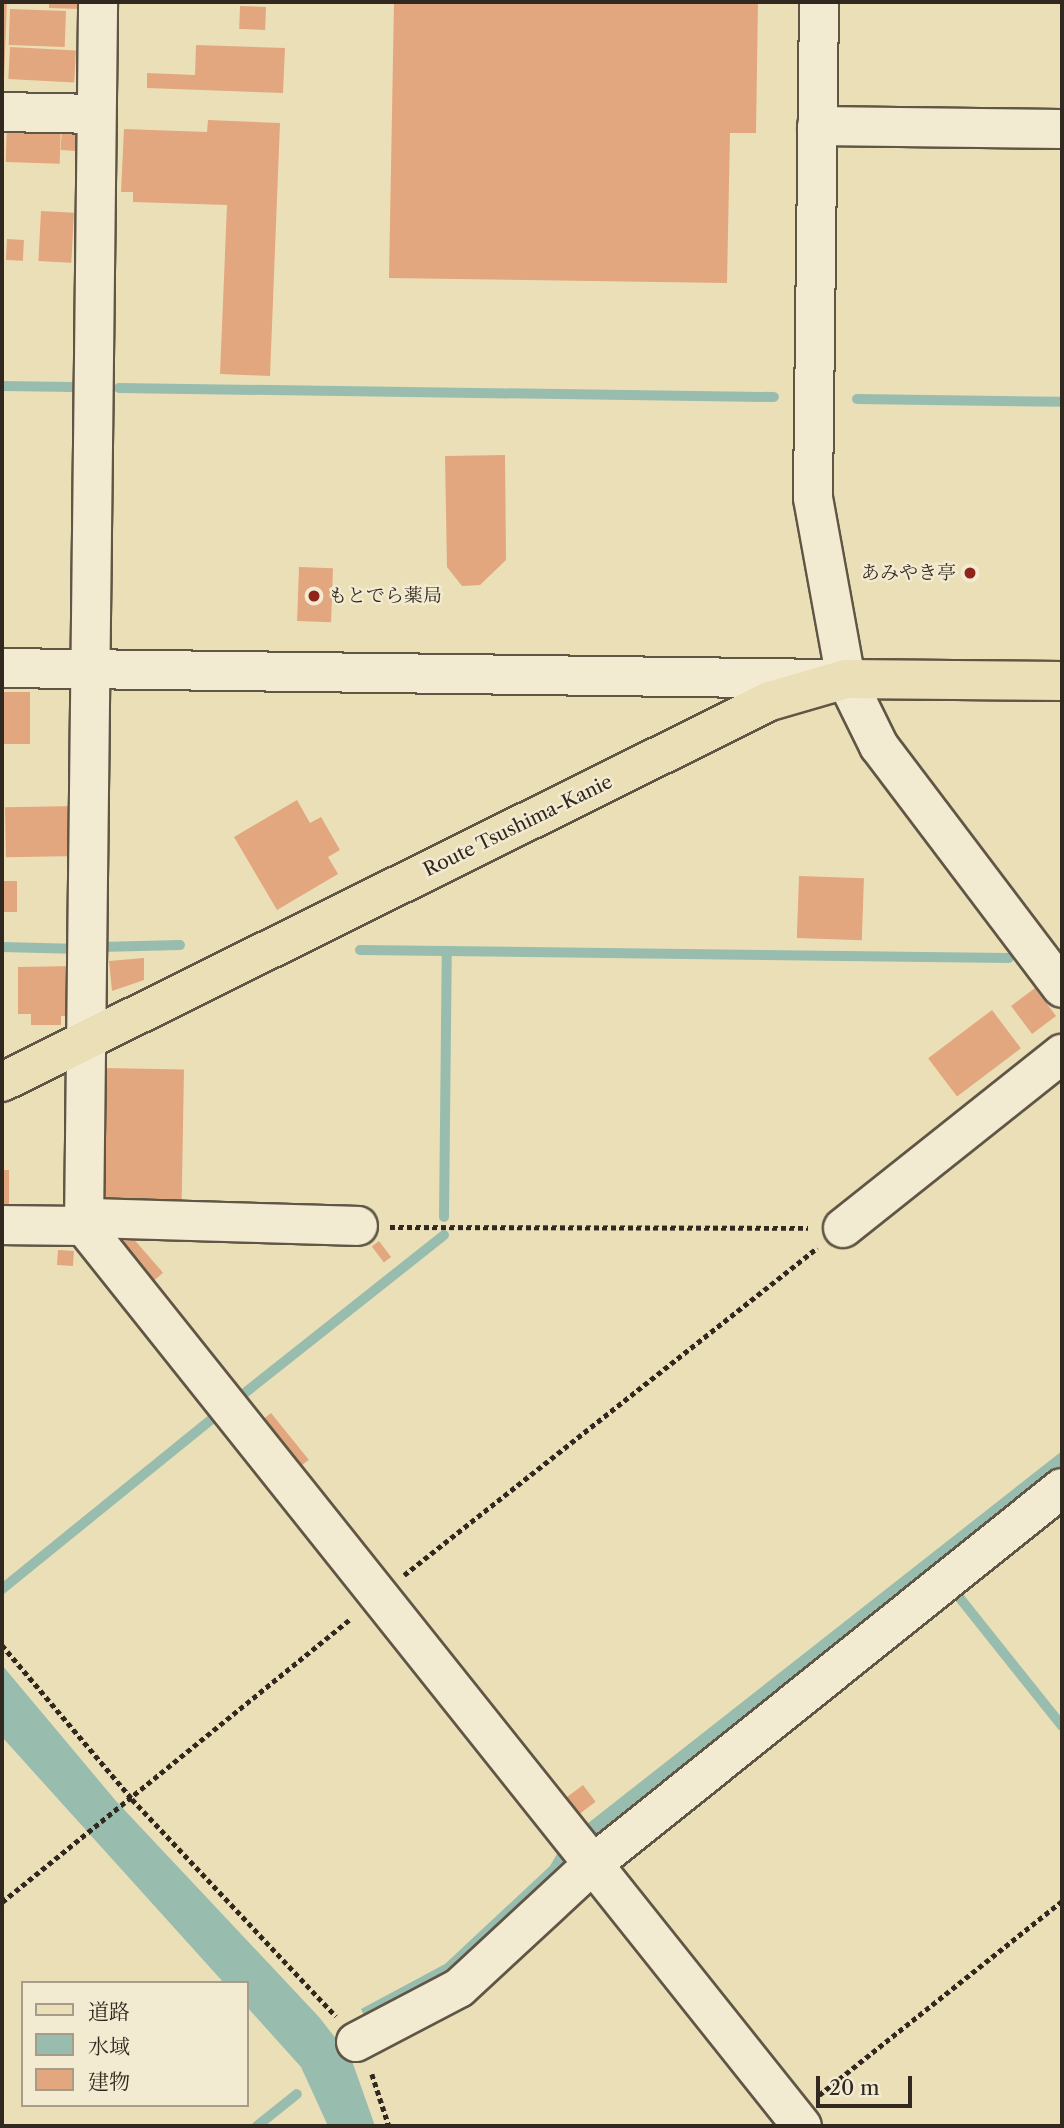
<!DOCTYPE html>
<html>
<head>
<meta charset="utf-8">
<style>
	body { margin:0 }
	#map { position:relative; width:1064px; height:2128px; overflow:hidden; background:#ebdfb8; font-family:"Libre Caslon Text","Noto Serif JP",serif }
	div>[style] { position:absolute }
	[style*='--x'] { left:calc(var(--x)*1px); top:calc(var(--y)*1px); width:calc(var(--w)*1px); rotate:calc(var(--a)*1deg) }
	.water>* { inset:0; background:#98bdaf }
	.stream>* { height:10px; margin:-5px; padding:0 5px; transform-origin:5px; border-radius:5px; background:#98bdaf }
	.building>* { inset:0; background:#e2a77e; transform-origin:0 0 }
	.path>* { height:4.5px; margin-top:-2.25px; transform-origin:0; background:repeating-linear-gradient(90deg,#31281f 0 5px,transparent 0 8.5px) }
	.roads { filter:drop-shadow(2px 0 #605645) drop-shadow(-2px 0 #605645) drop-shadow(0 2px #605645) drop-shadow(0 -2px #605645) }
	.minor>* { height:38px; margin:-19px; padding:0 19px; transform-origin:19px; border-radius:19px; background:#f2ead1 }
	.major>* { height:38px; margin:-19px; padding:0 19px; transform-origin:19px; border-radius:19px; background:#ebdfb8 }
	.dots>* { width:19px; height:19px; translate:-50% -50%; box-sizing:border-box; border:4px solid #f2ead1; border-radius:50% }
	span { translate:-50% -50%; white-space:nowrap; text-align:center; line-height:1.15; -webkit-text-stroke:5px #f2ead1; paint-order:stroke }
	.poi-label { font-size:19px; color:#31281f }
	.right { translate:-100% -50%; text-align:right }
	.left { translate:0 -50%; text-align:left }
	.street-label { font-size:19px; color:#31281f }
	.frame { position:absolute; inset:0; border:4px solid #31281f; pointer-events:none }
	.legend { position:absolute; left:21px; top:1981px; width:228px; height:126px; box-sizing:border-box; background:#f2ead1; border:2px solid #a59c8a; margin:0; padding:9px 12px; list-style:none; font-size:21px; color:#31281f }
	.legend li { display:flex; align-items:center; gap:14px; height:35px }
	.legend b { width:35px; border:2px solid #a59c8a }
	.scale { position:absolute; left:816px; top:2076px; width:96px; height:32px; box-sizing:border-box; border:4px solid #31281f; border-top:0; padding-left:9px; font-size:21px; line-height:24px; white-space:nowrap; color:#31281f; -webkit-text-stroke:5px #f2ead1; paint-order:stroke }
</style>
</head>
<body>
<div id="map">
	<div class="water">
		<div style="clip-path:polygon(1062px 1451px,1062px 1465px,593px 1843px,451px 1975px,366px 2020px,361px 2009px,445px 1964px,550px 1866px,564px 1842px)"></div>
		<div style="clip-path:polygon(2px 1665px,116px 1801px,319px 2017px,351px 2058px,375px 2126px,328px 2126px,301px 2067px,247px 2007px,247px 1983px,224px 1983px,2px 1737px)"></div>
	</div>
	<div class="stream">
		<div style="--x:2;--y:386;--w:70;--a:0.8"></div>
		<div style="--x:119;--y:388;--w:655;--a:0.79"></div>
		<div style="--x:857;--y:399;--w:205;--a:0.8"></div>
		<div style="--x:2;--y:947;--w:79;--a:1.5"></div>
		<div style="--x:100;--y:947;--w:80;--a:-1.4"></div>
		<div style="--x:360;--y:950;--w:649;--a:0.71"></div>
		<div style="--x:444;--y:1217;--w:266;--a:-89.4"></div>
		<div style="--x:241;--y:1396;--w:259;--a:-38.4"></div>
		<div style="--x:2;--y:1589;--w:275;--a:-39"></div>
		<div style="--x:959;--y:1597;--w:165;--a:51.4"></div>
		<div style="--x:257;--y:2126;--w:51;--a:-38.7"></div>
	</div>
	<div class="building">
		<div style="clip-path:polygon(2px 2px,7px 2px,4px 78px,2px 78px)"></div>
		<div style="clip-path:polygon(49px 2px,81px 2px,81px 9px,49px 8px)"></div>
		<div style="clip-path:polygon(394px 2px,758px 2px,756px 133px,730px 133px,727px 283px,389px 278px)"></div>
		<div style="left:240px;top:6px;width:26px;height:23px;rotate:2deg"></div>
		<div style="left:10px;top:9px;width:56px;height:36px;rotate:2deg"></div>
		<div style="clip-path:polygon(196px 45px,285px 48px,283px 93px,147px 88px,147px 73px,195px 75px)"></div>
		<div style="left:10px;top:47px;width:66px;height:32px;rotate:3deg"></div>
		<div style="clip-path:polygon(208px 120px,280px 123px,270px 376px,220px 374px,227px 205px,133px 202px,133px 192px,121px 192px,124px 129px,207px 132px)"></div>
		<div style="left:7px;top:124px;width:54px;height:38px;rotate:2deg"></div>
		<div style="left:62px;top:129px;width:16px;height:21px;rotate:4deg"></div>
		<div style="left:41px;top:211px;width:33px;height:50px;rotate:3deg"></div>
		<div style="left:7px;top:239px;width:17px;height:21px;rotate:3deg"></div>
		<div style="clip-path:polygon(505px 455px,506px 560px,480px 585px,462px 586px,447px 567px,445px 456px)"></div>
		<div style="left:299px;top:567px;width:34px;height:54px;rotate:2deg"></div>
		<div style="left:2px;top:692px;width:28px;height:52px"></div>
		<div style="clip-path:polygon(297px 800px,310px 823px,321px 817px,340px 850px,328px 857px,338px 874px,277px 910px,234px 837px)"></div>
		<div style="left:79px;top:806px;width:50px;height:74px;rotate:89deg"></div>
		<div style="left:799px;top:876px;width:65px;height:62px;rotate:2deg"></div>
		<div style="left:2px;top:881px;width:15px;height:31px"></div>
		<div style="clip-path:polygon(144px 958px,144px 980px,112px 991px,109px 961px)"></div>
		<div style="clip-path:polygon(76px 966px,76px 1016px,61px 1016px,61px 1025px,31px 1025px,31px 1014px,18px 1014px,18px 967px)"></div>
		<div style="left:1035px;top:988px;width:35px;height:30px;rotate:53deg"></div>
		<div style="left:992px;top:1010px;width:48px;height:80px;rotate:53deg"></div>
		<div style="left:104px;top:1068px;width:80px;height:134px;rotate:1deg"></div>
		<div style="left:2px;top:1170px;width:7px;height:40px"></div>
		<div style="left:125px;top:1229px;width:58px;height:14px;rotate:49deg"></div>
		<div style="left:379px;top:1241px;width:20px;height:9px;rotate:53deg"></div>
		<div style="left:58px;top:1250px;width:16px;height:15px;rotate:4deg"></div>
		<div style="left:271px;top:1413px;width:60px;height:12px;rotate:51deg"></div>
		<div style="left:583px;top:1785px;width:21px;height:25px;rotate:53deg"></div>
	</div>
	<div class="path">
		<div style="--x:390;--y:1227;--w:418;--a:0.1"></div>
		<div style="--x:404;--y:1575;--w:527;--a:-38.37"></div>
		<div style="--x:2;--y:1645;--w:202;--a:49.8"></div>
		<div style="--x:132;--y:1799;--w:298;--a:46.8"></div>
		<div style="--x:2;--y:1902;--w:450;--a:-39.1"></div>
		<div style="--x:372;--y:2074;--w:55;--a:71.9"></div>
		<div style="--x:819;--y:2095;--w:311;--a:-38.6"></div>
	</div>
	<div class="roads">
		<div class="minor">
			<div style="--x:819;--y:2;--w:496;--a:90.7"></div>
			<div style="--x:813;--y:498;--w:184;--a:79.7"></div>
			<div style="--x:846;--y:679;--w:75;--a:63.8"></div>
			<div style="--x:879;--y:746;--w:303;--a:52.9"></div>
			<div style="--x:2;--y:112;--w:94;--a:1.2"></div>
			<div style="--x:817;--y:126;--w:245;--a:0.7"></div>
			<div style="--x:2;--y:668;--w:828;--a:0.76"></div>
			<div style="--x:2;--y:1225;--w:82;--a:0.7"></div>
			<div style="--x:84;--y:1226;--w:1151;--a:51.42"></div>
			<div style="--x:84;--y:1226;--w:1224;--a:-89.34"></div>
			<div style="--x:84;--y:1226;--w:12;--a:-42"></div>
			<div style="--x:93;--y:1218;--w:265;--a:1.7"></div>
			<div style="--x:843;--y:1228;--w:280;--a:-38.5"></div>
			<div style="--x:356;--y:2042;--w:116;--a:-27.7"></div>
			<div style="--x:459;--y:1988;--w:183;--a:-42.8"></div>
			<div style="--x:593;--y:1864;--w:601;--a:-38.72"></div>
		</div>
		<div class="major">
			<div style="--x:2;--y:1082;--w:857;--a:-26.39"></div>
			<div style="--x:770;--y:701;--w:79;--a:-16.1"></div>
			<div style="--x:846;--y:679;--w:216;--a:0.5"></div>
		</div>
	</div>
	<div class="dots">
		<div style="left:970px;top:573px;background:#8f2418"></div>
		<div style="left:314px;top:596px;background:#8f2418"></div>
	</div>
	<div class="poi-label">
		<span class="right" style="left:956px;top:573px">あみやき亭</span>
		<span class="left" style="left:328px;top:596px">もとでら薬局</span>
	</div>
	<div class="street-label">
		<span style="left:518px;top:826px;rotate:-26deg">Route Tsushima-Kanie</span>
	</div>
	<div class="frame"></div>
	<ul class="legend">
	<li><b style="height:9px;background:#ebdfb8"></b>道路</li>
	<li><b style="height:19px;background:#98bdaf"></b>水域</li>
	<li><b style="height:19px;background:#e2a77e"></b>建物</li>
	</ul>
	<div class="scale">20 m</div>
</div>
</body>
</html>
